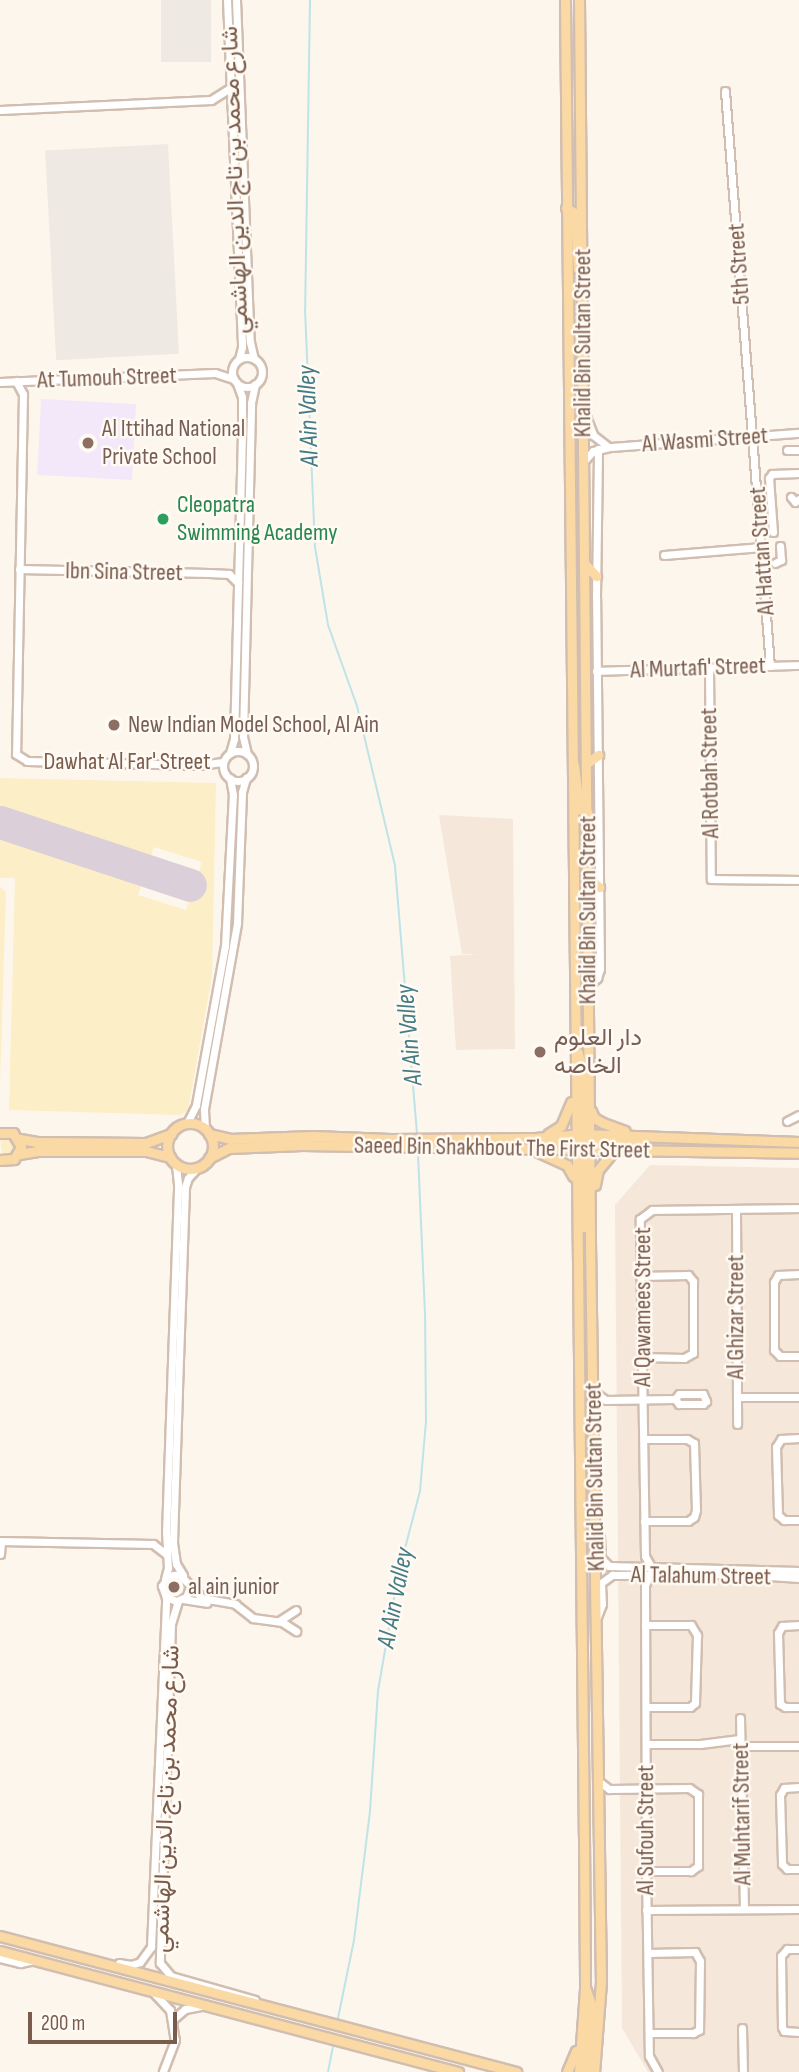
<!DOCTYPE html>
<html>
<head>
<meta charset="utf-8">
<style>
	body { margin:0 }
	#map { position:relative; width:799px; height:2072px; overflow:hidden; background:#fdf6ec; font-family:"Sofia Sans Condensed",Vazirmatn,sans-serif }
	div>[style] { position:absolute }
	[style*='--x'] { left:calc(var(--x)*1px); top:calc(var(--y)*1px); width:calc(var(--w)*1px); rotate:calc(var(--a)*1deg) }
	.residential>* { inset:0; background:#f5e8da }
	.industrial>* { inset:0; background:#efe9e4; transform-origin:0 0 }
	.education>* { inset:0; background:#f3e8fa; transform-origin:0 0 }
	.sand>* { inset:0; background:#fcefc7 }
	.stream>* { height:2px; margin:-1px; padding:0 1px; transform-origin:1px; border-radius:1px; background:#bfe3e8 }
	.runway>* { height:33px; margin:-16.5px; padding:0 16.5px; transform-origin:16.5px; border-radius:16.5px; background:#dbcfda }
	.roads { filter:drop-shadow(2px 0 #d1beb0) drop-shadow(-2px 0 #d1beb0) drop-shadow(0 2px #d1beb0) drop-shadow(0 -2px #d1beb0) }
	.minor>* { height:7px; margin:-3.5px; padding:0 3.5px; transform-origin:3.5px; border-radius:3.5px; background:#fff }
	.minor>.ring { margin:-3.5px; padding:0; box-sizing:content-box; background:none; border:7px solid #fff; border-radius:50% }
	.major>* { height:9px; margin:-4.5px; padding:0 4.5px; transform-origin:4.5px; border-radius:4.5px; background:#fbd9a5 }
	.major>.ring { margin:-4.5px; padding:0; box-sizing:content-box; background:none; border:9px solid #fbd9a5; border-radius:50% }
	.dots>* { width:19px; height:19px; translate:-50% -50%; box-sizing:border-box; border:4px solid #fffaf3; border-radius:50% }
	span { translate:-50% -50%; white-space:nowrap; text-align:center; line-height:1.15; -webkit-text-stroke:5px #fffaf3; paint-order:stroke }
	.street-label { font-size:24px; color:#7a5c4d }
	.education-label { font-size:24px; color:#785e54 }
	.left { translate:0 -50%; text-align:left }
	.leisure-label { font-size:24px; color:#27864d }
	.water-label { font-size:26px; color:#437c86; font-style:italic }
	.scale { position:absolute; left:28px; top:2012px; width:149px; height:32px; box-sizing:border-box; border:4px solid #7a5c4d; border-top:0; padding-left:9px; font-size:21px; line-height:24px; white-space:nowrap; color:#7a5c4d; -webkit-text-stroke:5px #fffaf3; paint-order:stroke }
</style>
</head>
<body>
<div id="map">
	<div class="residential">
		<div style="clip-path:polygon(439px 815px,513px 819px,515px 1049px,456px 1050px,450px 956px,478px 954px,462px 954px)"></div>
		<div style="clip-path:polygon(650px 1165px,799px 1168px,799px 2072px,648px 2072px,622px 2028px,615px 1205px)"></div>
	</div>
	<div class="industrial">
		<div style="left:161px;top:0;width:50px;height:62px"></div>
		<div style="left:168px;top:144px;width:210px;height:123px;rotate:87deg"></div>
	</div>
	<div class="education">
		<div style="left:136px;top:404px;width:76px;height:95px;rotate:93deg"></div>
	</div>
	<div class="sand">
		<div style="clip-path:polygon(0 778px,216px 783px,212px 976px,188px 1110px,180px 1115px,9px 1110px,15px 878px,0 878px,0 836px,142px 883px,138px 895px,186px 910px,202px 862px,154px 847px,150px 858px,0 809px)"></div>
		<div style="clip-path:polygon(0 887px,6px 892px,0 1084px)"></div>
		<div style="clip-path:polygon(9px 1135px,18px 1144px,12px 1156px,2px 1156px,0 1138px)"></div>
	</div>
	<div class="stream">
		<div style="--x:310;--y:0;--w:309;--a:90.9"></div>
		<div style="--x:305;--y:309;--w:238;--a:87.6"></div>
		<div style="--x:315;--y:547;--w:79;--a:80.5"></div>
		<div style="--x:328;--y:625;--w:86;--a:70.3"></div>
		<div style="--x:357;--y:706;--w:164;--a:76.6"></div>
		<div style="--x:395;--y:866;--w:270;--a:85.3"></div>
		<div style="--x:337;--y:2023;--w:85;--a:-78.4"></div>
		<div style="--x:354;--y:1940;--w:130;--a:-82.9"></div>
		<div style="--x:370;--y:1811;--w:120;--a:-86.2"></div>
		<div style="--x:378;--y:1691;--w:118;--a:-80.2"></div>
		<div style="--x:398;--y:1575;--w:87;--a:-75.3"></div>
		<div style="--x:420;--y:1491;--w:70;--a:-85.1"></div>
		<div style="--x:426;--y:1421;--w:107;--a:-90.5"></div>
		<div style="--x:425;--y:1314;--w:163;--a:-92.5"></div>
		<div style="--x:328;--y:2072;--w:31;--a:-79"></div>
	</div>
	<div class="runway">
		<div style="--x:0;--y:822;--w:200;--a:18.3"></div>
	</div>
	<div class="roads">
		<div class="minor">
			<div style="--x:227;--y:0;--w:347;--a:87.5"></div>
			<div style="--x:242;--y:347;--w:12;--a:104"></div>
			<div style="--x:236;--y:0;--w:342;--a:87.7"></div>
			<div style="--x:250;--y:342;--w:17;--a:77"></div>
			<div style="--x:725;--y:91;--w:577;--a:85.53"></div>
			<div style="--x:0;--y:110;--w:211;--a:-2.7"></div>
			<div style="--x:211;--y:100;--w:22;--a:-32"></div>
			<div class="ring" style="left:232px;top:357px;width:23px;height:23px"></div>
			<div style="--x:16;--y:381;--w:15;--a:62"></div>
			<div style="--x:23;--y:394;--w:360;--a:91.1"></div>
			<div style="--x:16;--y:754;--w:13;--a:32"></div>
			<div style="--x:27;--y:761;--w:172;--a:1.3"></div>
			<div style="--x:199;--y:765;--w:24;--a:-7"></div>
			<div style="--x:0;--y:382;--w:215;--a:-2.4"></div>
			<div style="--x:215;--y:373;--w:20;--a:18"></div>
			<div style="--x:584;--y:411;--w:26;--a:69"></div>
			<div style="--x:593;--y:435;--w:18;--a:38"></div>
			<div style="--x:787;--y:450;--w:12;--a:0"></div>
			<div style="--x:584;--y:461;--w:13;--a:-48"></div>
			<div style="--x:593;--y:451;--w:18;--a:-13"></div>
			<div style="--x:611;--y:447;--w:189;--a:-4.3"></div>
			<div style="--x:791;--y:497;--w:6;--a:51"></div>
			<div style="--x:795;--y:502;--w:5;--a:-37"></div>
			<div style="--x:773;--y:532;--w:54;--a:-94.2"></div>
			<div style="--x:769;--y:478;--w:5;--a:-53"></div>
			<div style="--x:772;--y:474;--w:27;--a:-2"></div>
			<div style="--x:664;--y:555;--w:98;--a:-4.7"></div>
			<div style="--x:775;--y:563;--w:7;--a:-27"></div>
			<div style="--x:781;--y:560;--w:14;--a:-94"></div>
			<div style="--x:19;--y:569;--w:190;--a:1.2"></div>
			<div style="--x:209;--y:573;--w:20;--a:3"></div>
			<div style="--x:229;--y:574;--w:13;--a:45"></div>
			<div style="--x:709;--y:668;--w:211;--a:89.5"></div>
			<div style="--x:711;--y:879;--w:88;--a:0.7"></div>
			<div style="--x:596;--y:671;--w:203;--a:-1.7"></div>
			<div class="ring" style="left:223px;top:751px;width:23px;height:23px"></div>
			<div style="--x:230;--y:753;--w:15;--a:-74"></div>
			<div style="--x:234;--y:739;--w:302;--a:-88.5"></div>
			<div style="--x:242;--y:437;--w:40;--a:-90"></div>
			<div style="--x:242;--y:397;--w:15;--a:-110"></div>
			<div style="--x:247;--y:754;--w:18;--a:-103"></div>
			<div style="--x:243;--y:736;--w:333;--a:-88.6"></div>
			<div style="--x:251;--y:403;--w:19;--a:-78"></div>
			<div style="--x:589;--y:985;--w:11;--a:-41"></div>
			<div style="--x:597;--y:978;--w:9;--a:-72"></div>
			<div style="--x:600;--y:969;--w:372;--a:-90.6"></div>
			<div style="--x:596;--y:597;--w:148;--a:-89.2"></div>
			<div style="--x:787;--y:1121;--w:13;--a:-27"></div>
			<div style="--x:187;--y:1123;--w:20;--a:-63"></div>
			<div style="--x:196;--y:1105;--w:162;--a:-79.7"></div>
			<div style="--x:225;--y:946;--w:151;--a:-87"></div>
			<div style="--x:233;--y:795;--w:17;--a:-100"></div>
			<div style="--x:205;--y:1129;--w:20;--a:-93"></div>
			<div style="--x:204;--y:1109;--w:189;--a:-79.9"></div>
			<div style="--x:237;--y:923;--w:131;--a:-87.8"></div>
			<div style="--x:242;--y:792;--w:15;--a:-74"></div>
			<div style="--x:736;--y:1209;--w:215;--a:89.7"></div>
			<div style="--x:799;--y:1274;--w:21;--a:177"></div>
			<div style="--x:778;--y:1275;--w:8;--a:120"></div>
			<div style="--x:774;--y:1282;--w:68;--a:90"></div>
			<div style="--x:774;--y:1350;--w:8;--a:45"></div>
			<div style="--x:780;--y:1356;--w:19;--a:0"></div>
			<div style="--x:640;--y:1276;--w:48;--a:-1.2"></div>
			<div style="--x:688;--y:1275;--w:8;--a:50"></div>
			<div style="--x:693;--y:1281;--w:72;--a:90"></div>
			<div style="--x:693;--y:1353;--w:10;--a:151"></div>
			<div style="--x:684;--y:1358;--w:42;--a:-178.6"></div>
			<div style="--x:594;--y:1392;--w:14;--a:34"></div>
			<div style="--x:606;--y:1400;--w:69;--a:-0.8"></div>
			<div style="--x:679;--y:1394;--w:24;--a:0"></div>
			<div style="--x:703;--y:1394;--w:8;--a:67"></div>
			<div style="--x:706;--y:1401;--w:4;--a:135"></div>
			<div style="--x:703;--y:1404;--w:24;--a:180"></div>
			<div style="--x:679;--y:1404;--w:6;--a:-129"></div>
			<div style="--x:675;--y:1399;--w:6;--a:-51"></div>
			<div style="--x:737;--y:1397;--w:62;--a:0"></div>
			<div style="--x:799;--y:1438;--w:18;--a:177"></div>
			<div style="--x:781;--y:1439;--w:9;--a:122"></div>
			<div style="--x:776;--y:1447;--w:68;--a:88.3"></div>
			<div style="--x:778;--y:1515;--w:8;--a:40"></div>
			<div style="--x:784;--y:1520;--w:15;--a:0"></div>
			<div style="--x:644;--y:1439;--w:43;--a:0"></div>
			<div style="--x:687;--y:1439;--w:8;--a:30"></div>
			<div style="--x:694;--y:1443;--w:67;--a:88.3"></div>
			<div style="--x:696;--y:1510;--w:7;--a:106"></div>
			<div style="--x:694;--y:1517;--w:7;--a:146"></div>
			<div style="--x:688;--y:1521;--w:44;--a:180"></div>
			<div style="--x:595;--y:1524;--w:15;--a:70"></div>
			<div style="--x:600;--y:1538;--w:20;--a:87"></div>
			<div style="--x:601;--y:1558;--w:11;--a:45"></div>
			<div style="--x:609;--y:1566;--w:190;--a:1.5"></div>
			<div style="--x:0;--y:1541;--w:153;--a:1.1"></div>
			<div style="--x:153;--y:1544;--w:16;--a:38"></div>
			<div style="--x:0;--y:1554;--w:12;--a:-85"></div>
			<div style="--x:650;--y:1565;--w:10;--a:-119"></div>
			<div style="--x:645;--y:1556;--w:337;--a:-90.9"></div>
			<div style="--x:640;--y:1219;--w:15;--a:-37"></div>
			<div style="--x:652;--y:1210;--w:147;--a:-0.8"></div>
			<div style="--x:650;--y:1574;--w:12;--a:114"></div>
			<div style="--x:645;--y:1585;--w:286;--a:89.8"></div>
			<div style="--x:646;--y:1871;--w:185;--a:89.1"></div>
			<div style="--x:649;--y:2056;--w:18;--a:61"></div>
			<div style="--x:183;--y:1575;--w:13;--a:-122"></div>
			<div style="--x:176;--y:1564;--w:22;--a:-98"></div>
			<div style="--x:173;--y:1542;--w:153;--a:-88.1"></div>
			<div style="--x:178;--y:1389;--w:202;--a:-88"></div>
			<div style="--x:185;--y:1187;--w:9;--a:-72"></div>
			<div style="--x:188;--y:1178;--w:15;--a:-48"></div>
			<div style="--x:165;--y:1579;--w:11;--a:-75"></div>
			<div style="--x:168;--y:1568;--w:35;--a:-93"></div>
			<div style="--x:166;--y:1533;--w:349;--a:-88"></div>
			<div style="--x:178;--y:1184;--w:20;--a:-96"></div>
			<div style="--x:190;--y:1587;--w:11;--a:112"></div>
			<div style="--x:186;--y:1597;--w:11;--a:158"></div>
			<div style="--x:176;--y:1601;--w:11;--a:-158"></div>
			<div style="--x:166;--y:1597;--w:12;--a:-110"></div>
			<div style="--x:162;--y:1586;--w:12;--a:-59"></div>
			<div style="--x:168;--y:1576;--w:11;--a:-10"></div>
			<div style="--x:179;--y:1574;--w:33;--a:46"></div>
			<div style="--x:202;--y:1598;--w:34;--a:10"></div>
			<div style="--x:235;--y:1604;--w:23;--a:38"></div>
			<div style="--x:253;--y:1618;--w:29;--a:8"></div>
			<div style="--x:282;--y:1622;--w:17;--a:33"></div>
			<div style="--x:183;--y:1599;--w:24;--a:9"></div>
			<div style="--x:178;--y:1601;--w:24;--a:107"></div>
			<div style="--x:171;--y:1624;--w:339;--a:91.9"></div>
			<div style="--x:160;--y:1963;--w:17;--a:50"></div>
			<div style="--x:171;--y:1976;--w:87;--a:15.9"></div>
			<div style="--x:597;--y:1617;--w:14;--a:-69"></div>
			<div style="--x:602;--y:1604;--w:21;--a:-93"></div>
			<div style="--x:601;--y:1583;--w:14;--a:-36"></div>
			<div style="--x:612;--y:1575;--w:128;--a:-0.4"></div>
			<div style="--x:740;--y:1574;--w:59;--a:3.9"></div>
			<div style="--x:279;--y:1621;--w:20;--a:-33"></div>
			<div style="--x:645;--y:1625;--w:46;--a:0"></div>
			<div style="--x:691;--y:1625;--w:12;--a:59"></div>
			<div style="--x:697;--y:1635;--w:68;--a:91.7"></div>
			<div style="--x:695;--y:1703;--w:6;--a:141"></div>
			<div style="--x:690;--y:1707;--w:44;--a:180"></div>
			<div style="--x:799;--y:1625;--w:17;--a:177"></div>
			<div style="--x:782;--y:1626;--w:8;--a:120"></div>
			<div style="--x:778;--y:1633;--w:71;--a:88.4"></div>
			<div style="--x:780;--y:1704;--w:6;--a:31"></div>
			<div style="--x:785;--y:1707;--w:14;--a:0"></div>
			<div style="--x:740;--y:1718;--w:191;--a:88.8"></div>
			<div style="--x:646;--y:1744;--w:54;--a:0"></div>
			<div style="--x:700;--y:1744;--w:40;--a:-7.1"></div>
			<div style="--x:743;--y:1746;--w:56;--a:0"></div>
			<div style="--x:597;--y:1780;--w:15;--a:37"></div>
			<div style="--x:609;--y:1789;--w:80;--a:-0.7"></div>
			<div style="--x:689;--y:1788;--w:11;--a:34"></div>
			<div style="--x:698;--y:1794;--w:72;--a:90"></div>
			<div style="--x:698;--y:1866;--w:9;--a:144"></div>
			<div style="--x:691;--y:1871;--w:45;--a:180"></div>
			<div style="--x:799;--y:1787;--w:15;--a:176"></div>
			<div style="--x:784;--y:1788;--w:8;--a:120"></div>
			<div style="--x:780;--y:1795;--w:69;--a:88.3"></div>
			<div style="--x:782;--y:1864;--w:7;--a:45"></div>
			<div style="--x:787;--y:1869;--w:12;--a:0"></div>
			<div style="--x:646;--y:1910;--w:153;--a:-0.4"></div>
			<div style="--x:799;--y:1949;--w:12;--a:180"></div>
			<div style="--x:787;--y:1949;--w:9;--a:131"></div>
			<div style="--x:781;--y:1956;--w:71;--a:89.2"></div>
			<div style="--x:782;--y:2027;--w:4;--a:63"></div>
			<div style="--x:784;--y:2031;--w:15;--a:4"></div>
			<div style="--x:648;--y:1953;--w:47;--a:-1.2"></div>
			<div style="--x:695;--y:1952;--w:10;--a:61"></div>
			<div style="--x:700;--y:1961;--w:69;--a:90.8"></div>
			<div style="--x:699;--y:2030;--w:7;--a:153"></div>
			<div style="--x:693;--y:2033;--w:44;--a:180"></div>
			<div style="--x:0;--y:1958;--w:21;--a:14"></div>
			<div style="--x:20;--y:1963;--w:15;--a:-11"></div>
			<div style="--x:119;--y:1963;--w:12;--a:9"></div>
			<div style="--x:131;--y:1965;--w:9;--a:-18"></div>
			<div style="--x:140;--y:1962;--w:19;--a:-54"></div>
			<div style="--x:151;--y:1947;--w:350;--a:-87.5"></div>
			<div style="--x:154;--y:1993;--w:23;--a:47"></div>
			<div style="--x:170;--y:2010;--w:30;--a:81"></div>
			<div style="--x:175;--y:2040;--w:34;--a:111"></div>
			<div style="--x:172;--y:2020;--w:17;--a:-40"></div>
			<div style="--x:185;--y:2009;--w:16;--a:-11"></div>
			<div style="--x:742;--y:2028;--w:44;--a:88.7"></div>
		</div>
		<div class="major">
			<div style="--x:565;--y:0;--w:1836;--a:89.41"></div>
			<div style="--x:584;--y:1836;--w:153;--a:89.6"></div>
			<div style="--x:585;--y:1989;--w:83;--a:94.1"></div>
			<div style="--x:579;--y:0;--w:1242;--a:89.49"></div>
			<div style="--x:590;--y:1242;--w:740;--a:89.15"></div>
			<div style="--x:601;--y:1982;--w:90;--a:94.4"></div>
			<div style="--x:566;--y:208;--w:10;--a:29"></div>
			<div style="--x:575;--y:213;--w:56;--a:86.9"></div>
			<div style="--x:584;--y:563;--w:18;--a:47"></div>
			<div style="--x:587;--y:763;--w:14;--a:-36"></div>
			<div style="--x:574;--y:765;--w:44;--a:83.5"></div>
			<div style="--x:579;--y:809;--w:9;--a:21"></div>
			<div style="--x:587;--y:877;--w:16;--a:40"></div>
			<div style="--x:578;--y:1053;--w:15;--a:79"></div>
			<div style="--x:581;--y:1068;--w:69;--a:89.2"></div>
			<div style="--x:591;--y:1111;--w:8;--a:67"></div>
			<div style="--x:594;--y:1118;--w:10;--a:29"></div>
			<div style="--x:603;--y:1123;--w:23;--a:20"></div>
			<div class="ring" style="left:167px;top:1123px;width:37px;height:37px"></div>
			<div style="--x:0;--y:1133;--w:13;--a:0"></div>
			<div style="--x:13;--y:1133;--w:16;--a:60"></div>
			<div style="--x:21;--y:1147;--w:14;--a:120"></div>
			<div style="--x:14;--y:1159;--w:14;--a:176"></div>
			<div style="--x:209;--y:1134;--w:22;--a:13"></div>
			<div style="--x:230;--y:1139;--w:83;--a:-2.1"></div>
			<div style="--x:313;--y:1136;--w:77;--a:2.2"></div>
			<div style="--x:390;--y:1139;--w:145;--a:-0.4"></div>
			<div style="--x:535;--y:1138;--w:47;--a:-4.9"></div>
			<div style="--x:582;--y:1134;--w:217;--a:2.1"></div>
			<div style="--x:548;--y:1134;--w:15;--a:-32"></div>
			<div style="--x:561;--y:1126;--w:26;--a:-67"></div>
			<div style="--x:20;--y:1139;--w:17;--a:10"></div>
			<div style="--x:37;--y:1142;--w:109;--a:0.5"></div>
			<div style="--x:146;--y:1143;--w:27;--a:-20"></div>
			<div style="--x:549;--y:1142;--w:31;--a:-2"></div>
			<div style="--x:583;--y:1143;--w:84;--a:89.3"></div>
			<div style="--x:576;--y:1149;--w:10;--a:-53"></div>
			<div style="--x:582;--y:1141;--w:58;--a:2"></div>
			<div style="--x:538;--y:1152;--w:32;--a:24"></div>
			<div style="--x:567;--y:1165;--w:13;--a:61"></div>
			<div style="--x:19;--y:1154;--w:19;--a:-9"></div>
			<div style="--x:38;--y:1151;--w:108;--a:0"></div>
			<div style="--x:146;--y:1151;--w:25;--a:14"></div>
			<div style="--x:209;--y:1158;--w:22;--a:-27"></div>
			<div style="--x:229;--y:1148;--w:73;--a:-2.4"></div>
			<div style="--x:302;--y:1145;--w:497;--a:0.9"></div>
			<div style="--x:595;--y:1185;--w:15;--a:-79"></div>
			<div style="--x:598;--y:1170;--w:26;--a:-51"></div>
			<div style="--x:0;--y:1936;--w:534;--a:14.77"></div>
			<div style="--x:0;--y:1951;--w:474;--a:14.8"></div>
			<div style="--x:586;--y:1990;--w:18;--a:71"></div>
			<div style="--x:592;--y:2007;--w:65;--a:95.3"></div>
			<div style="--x:567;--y:2072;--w:23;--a:-67"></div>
		</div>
	</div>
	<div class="dots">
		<div style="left:88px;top:443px;background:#8d6e63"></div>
		<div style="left:163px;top:519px;background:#2e9e5b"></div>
		<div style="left:114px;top:725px;background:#8d6e63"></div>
		<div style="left:540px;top:1052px;background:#8d6e63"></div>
		<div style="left:174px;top:1587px;background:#8d6e63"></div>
	</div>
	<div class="street-label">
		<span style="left:235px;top:180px;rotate:-92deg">شارع محمد بن تاج الدين الهاشمي</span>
		<span style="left:739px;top:264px;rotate:-94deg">5th Street</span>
		<span style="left:583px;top:343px;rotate:-90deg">Khalid Bin Sultan Street</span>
		<span style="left:107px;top:378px;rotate:-2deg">At Tumouh Street</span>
		<span style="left:705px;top:440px;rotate:-4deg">Al Wasmi Street</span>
		<span style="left:762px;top:551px;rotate:-94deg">Al Hattan Street</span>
		<span style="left:124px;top:572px;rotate:1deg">Ibn Sina Street</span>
		<span style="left:698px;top:668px;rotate:-2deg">Al Murtafi' Street</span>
		<span style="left:127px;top:762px">Dawhat Al Far' Street</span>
		<span style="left:710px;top:773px;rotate:-91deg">Al Rotbah Street</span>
		<span style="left:588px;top:910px;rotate:-90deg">Khalid Bin Sultan Street</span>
		<span style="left:502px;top:1148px;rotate:1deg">Saeed Bin Shakhbout The First Street</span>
		<span style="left:643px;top:1307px;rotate:-90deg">Al Qawamees Street</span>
		<span style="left:736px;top:1317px;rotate:-90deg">Al Ghizar Street</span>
		<span style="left:595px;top:1477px;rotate:-91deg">Khalid Bin Sultan Street</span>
		<span style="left:701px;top:1576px;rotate:1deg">Al Talahum Street</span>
		<span style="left:166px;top:1799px;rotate:-88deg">شارع محمد بن تاج الدين الهاشمي</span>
		<span style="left:742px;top:1814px;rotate:-91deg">Al Muhtarif Street</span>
		<span style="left:646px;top:1830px;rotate:-90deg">Al Sufouh Street</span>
	</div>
	<div class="education-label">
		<span class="left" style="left:102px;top:443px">Al Ittihad National<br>Private School</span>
		<span class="left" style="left:128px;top:725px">New Indian Model School, Al Ain</span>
		<span class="left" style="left:554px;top:1052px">دار العلوم<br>الخاصه</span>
		<span class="left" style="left:188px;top:1587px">al ain junior</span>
	</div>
	<div class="leisure-label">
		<span class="left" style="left:177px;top:519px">Cleopatra<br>Swimming Academy</span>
	</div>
	<div class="water-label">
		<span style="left:309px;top:416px;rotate:-92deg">Al Ain Valley</span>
		<span style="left:410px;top:1035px;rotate:-95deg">Al Ain Valley</span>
		<span style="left:396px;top:1598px;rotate:-79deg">Al Ain Valley</span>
	</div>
	<div class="scale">200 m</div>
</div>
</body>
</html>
